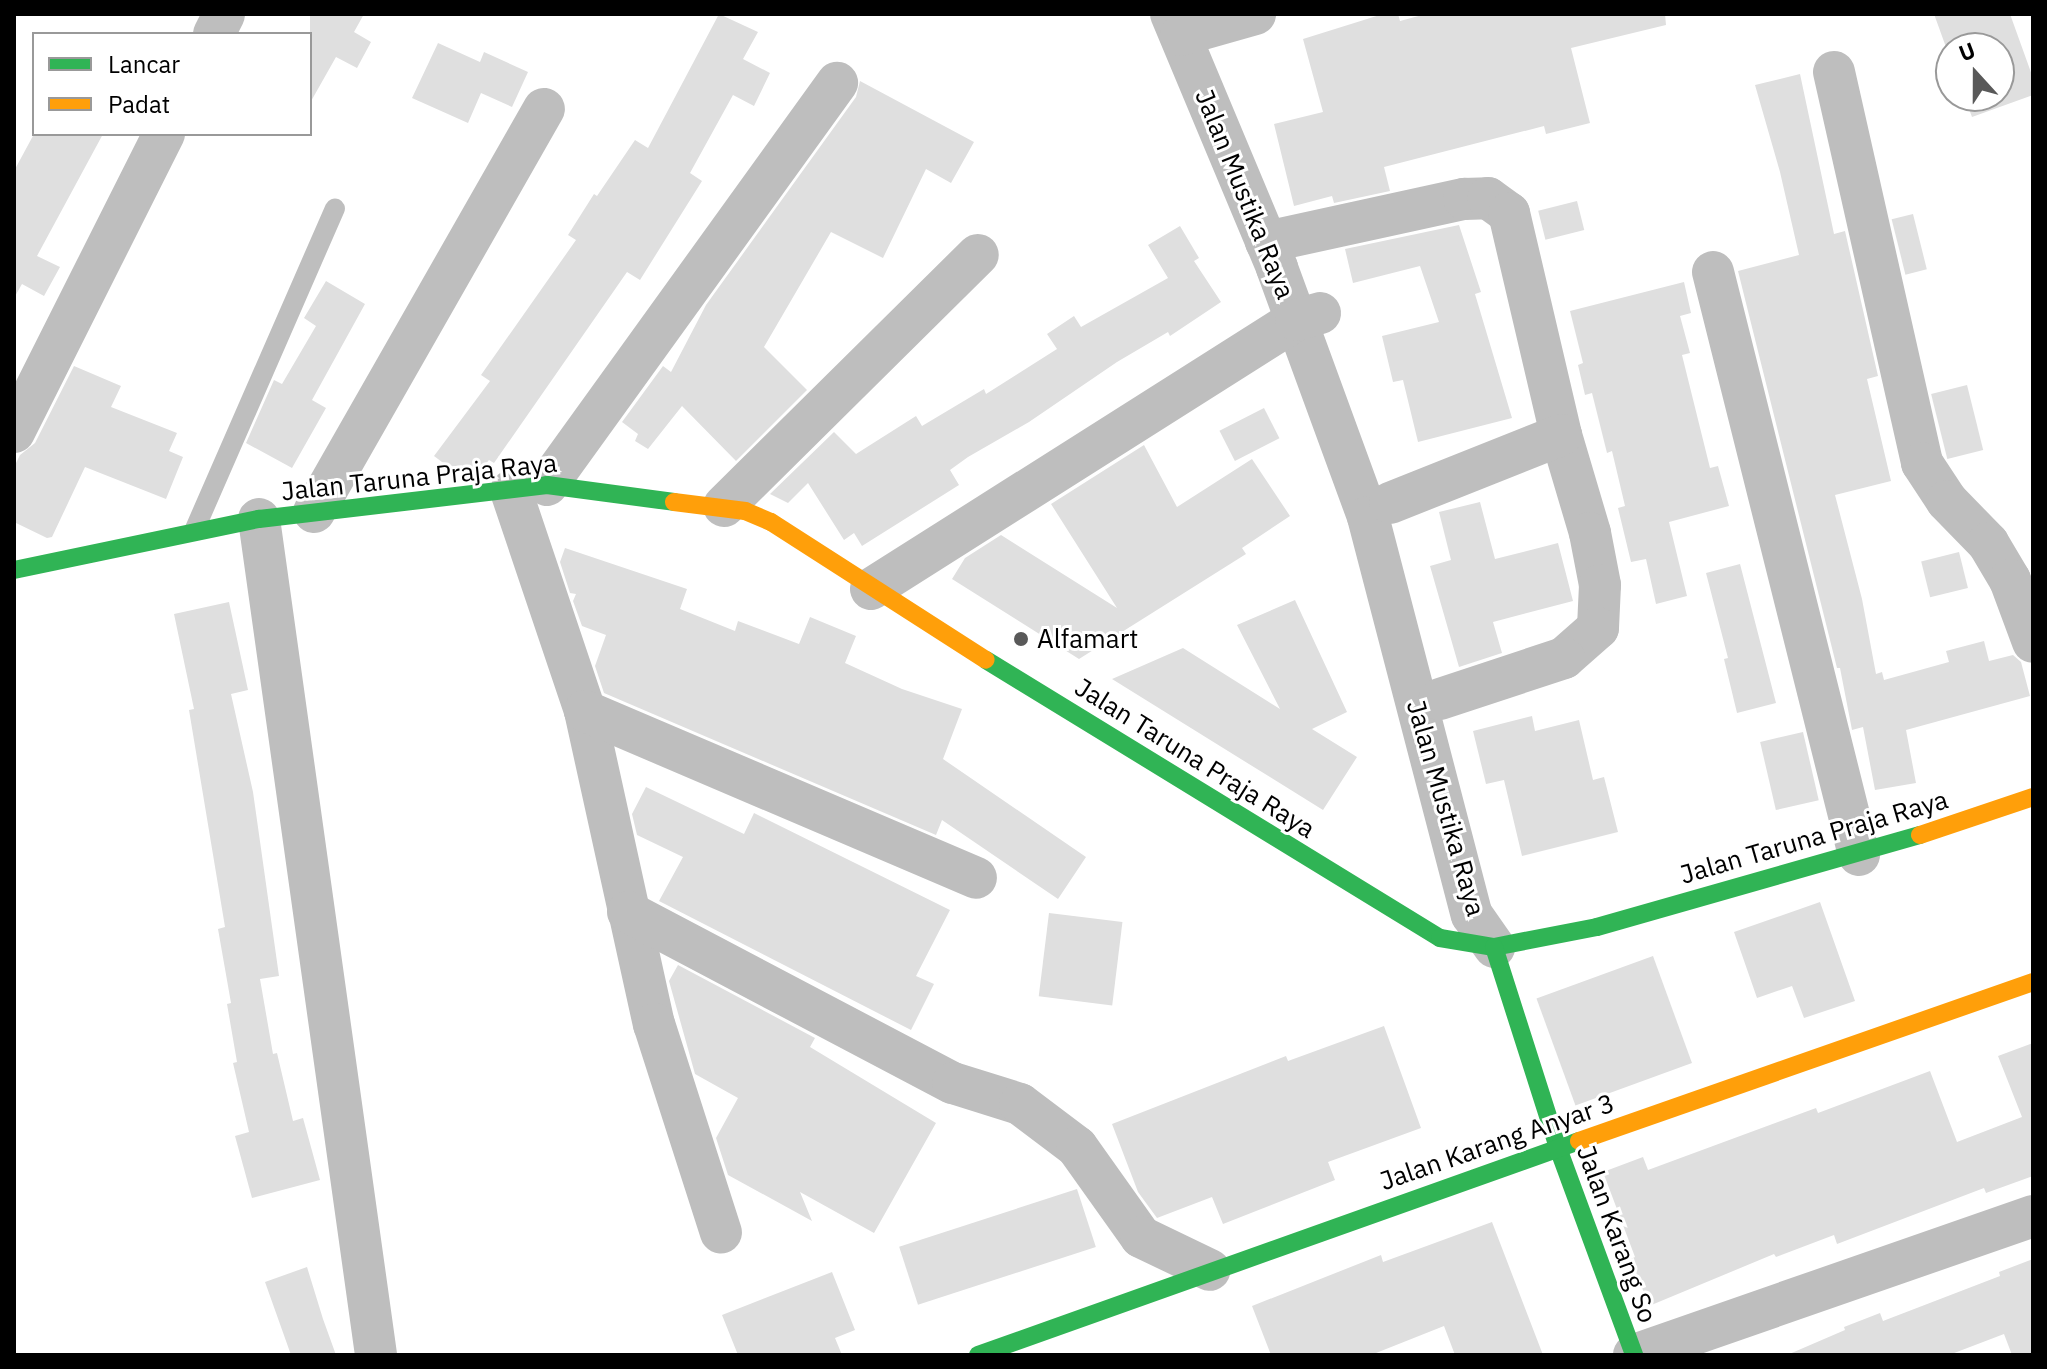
<!DOCTYPE html>
<html>
<head>
<meta charset="utf-8">
<style>
	body { margin:0 }
	#map { position:relative; width:2047px; height:1369px; overflow:hidden; background:#fff; font-family:"IBM Plex Sans",sans-serif }
	div>[style] { position:absolute }
	[style*='--x'] { left:calc(var(--x)*1px); top:calc(var(--y)*1px); width:calc(var(--w)*1px); rotate:calc(var(--a)*1deg) }
	.building>* { inset:0; background:#dfdfdf; transform-origin:0 0 }
	.lane>* { height:20px; margin:-10px; padding:0 10px; transform-origin:10px; border-radius:10px; background:#bebebe }
	.street>* { height:42px; margin:-21px; padding:0 21px; transform-origin:21px; border-radius:21px; background:#bebebe }
	.fast>* { height:18px; margin:-9px; padding:0 9px; transform-origin:9px; border-radius:9px; background:#30b455 }
	.slow>* { height:18px; margin:-9px; padding:0 9px; transform-origin:9px; border-radius:9px; background:#ff9f0a }
	.dots>* { width:22px; height:22px; translate:-50% -50%; box-sizing:border-box; border:4px solid #fff; border-radius:50% }
	span { translate:-50% -50%; white-space:nowrap; text-align:center; line-height:1.15; -webkit-text-stroke:6px #fff; paint-order:stroke }
	.street-label { font-size:26px; color:#000 }
	.poi-label { font-size:26px; color:#000 }
	.left { translate:0 -50%; text-align:left }
	.frame { position:absolute; inset:0; border:16px solid #000; pointer-events:none }
	.legend { position:absolute; left:32px; top:32px; width:280px; height:104px; box-sizing:border-box; background:#fff; border:2px solid #999; margin:0; padding:10px 14px; list-style:none; font-size:24px; color:#000 }
	.legend li { display:flex; align-items:center; gap:16px; height:40px }
	.legend b { width:40px; border:2px solid #999 }
	.north { position:absolute; left:1935px; top:32px; width:80px; height:80px; box-sizing:border-box; background:#fff; border:2px solid #999; border-radius:50%; rotate:339deg; font-size:22px; font-weight:700; line-height:32px; text-align:center; color:#000 }
	.north::after { content:''; display:block; margin:auto; width:28px; height:36px; background:#595959; clip-path:polygon(50% 0,100% 100%,50% 72%,0 100%) }
</style>
</head>
<body>
<div id="map">
	<div class="building">
		<div style="clip-path:polygon(310px 14px,364px 14px,354px 32px,371px 42px,357px 68px,336px 57px,310px 103px)"></div>
		<div style="clip-path:polygon(719px 14px,758px 32px,743px 59px,770px 73px,754px 106px,733px 95px,690px 173px,702px 181px,640px 280px,627px 272px,494px 463px,489px 460px,483px 467px,454px 471px,434px 456px,490px 381px,481px 375px,576px 240px,568px 235px,594px 194px,597px 196px,635px 140px,648px 148px)"></div>
		<div style="clip-path:polygon(1383px 14px,1398px 14px,1400px 21px,1426px 14px,1665px 14px,1666px 25px,1571px 48px,1590px 123px,1546px 134px,1544px 126px,1384px 167px,1390px 191px,1334px 203px,1332px 196px,1294px 206px,1274px 124px,1323px 112px,1303px 39px)"></div>
		<div style="clip-path:polygon(1934px 14px,2010px 14px,2033px 78px,2033px 95px,1972px 117px,1964px 96px,1999px 96px,1999px 48px,1951px 48px,1951px 61px)"></div>
		<div style="clip-path:polygon(438px 43px,480px 62px,484px 52px,528px 72px,512px 107px,481px 93px,468px 123px,412px 98px)"></div>
		<div style="clip-path:polygon(1800px 74px,1834px 234px,1845px 231px,1878px 376px,1867px 379px,1891px 481px,1835px 495px,1862px 599px,1876px 674px,1882px 672px,1884px 680px,1949px 662px,1946px 651px,1984px 641px,1989px 661px,2013px 655px,2021px 662px,2030px 696px,1906px 730px,1916px 783px,1875px 790px,1863px 727px,1852px 730px,1840px 668px,1837px 668px,1738px 271px,1799px 255px,1780px 172px,1755px 85px)"></div>
		<div style="clip-path:polygon(860px 81px,974px 142px,951px 183px,926px 169px,883px 258px,831px 232px,764px 347px,807px 390px,736px 461px,682px 406px,648px 449px,635px 441px,638px 434px,622px 422px,663px 366px,671px 372px,706px 305px,856px 97px)"></div>
		<div style="clip-path:polygon(34px 134px,103px 134px,37px 256px,60px 267px,44px 296px,22px 284px,14px 298px,14px 171px)"></div>
		<div style="left:1577px;top:201px;width:30px;height:40px;rotate:76deg"></div>
		<div style="left:1913px;top:214px;width:57px;height:22px;rotate:76deg"></div>
		<div style="clip-path:polygon(1459px 225px,1481px 292px,1475px 294px,1512px 418px,1418px 442px,1403px 380px,1393px 382px,1382px 336px,1439px 322px,1420px 266px,1353px 283px,1345px 249px)"></div>
		<div style="clip-path:polygon(1180px 226px,1199px 258px,1194px 261px,1221px 302px,1170px 336px,1168px 332px,1117px 362px,1029px 422px,968px 457px,950px 470px,959px 485px,862px 546px,854px 533px,844px 540px,808px 483px,788px 503px,770px 494px,834px 432px,856px 454px,916px 416px,922px 426px,984px 389px,986px 394px,1057px 349px,1047px 334px,1074px 316px,1081px 327px,1168px 278px,1148px 245px)"></div>
		<div style="clip-path:polygon(326px 281px,365px 304px,312px 400px,326px 408px,292px 468px,246px 443px,274px 380px,282px 384px,316px 326px,304px 318px)"></div>
		<div style="clip-path:polygon(1684px 282px,1691px 313px,1680px 316px,1690px 353px,1682px 355px,1710px 468px,1718px 466px,1729px 506px,1669px 522px,1687px 596px,1656px 604px,1646px 559px,1631px 562px,1618px 508px,1625px 506px,1612px 451px,1607px 453px,1592px 393px,1585px 395px,1578px 365px,1583px 363px,1570px 311px)"></div>
		<div style="clip-path:polygon(74px 366px,121px 386px,111px 407px,177px 433px,169px 451px,183px 457px,166px 499px,85px 467px,52px 537px,47px 538px,14px 522px,14px 467px,20px 455px,35px 443px)"></div>
		<div style="left:1967px;top:385px;width:67px;height:37px;rotate:76deg"></div>
		<div style="left:1264px;top:408px;width:34px;height:50px;rotate:63deg"></div>
		<div style="clip-path:polygon(1144px 445px,1177px 507px,1252px 459px,1290px 516px,1242px 548px,1246px 554px,1079px 659px,952px 579px,965px 558px,1001px 535px,1117px 608px,1051px 504px)"></div>
		<div style="clip-path:polygon(1480px 502px,1495px 559px,1558px 543px,1573px 601px,1493px 622px,1502px 653px,1459px 667px,1430px 566px,1451px 560px,1439px 512px)"></div>
		<div style="clip-path:polygon(565px 548px,687px 589px,680px 609px,735px 631px,738px 621px,799px 644px,810px 617px,856px 636px,845px 663px,902px 689px,962px 709px,943px 759px,1086px 857px,1058px 899px,942px 820px,936px 835px,604px 693px,595px 666px,606px 635px,582px 626px,573px 601px,576px 594px,570px 593px,560px 562px)"></div>
		<div style="left:1959px;top:552px;width:37px;height:39px;rotate:76deg"></div>
		<div style="clip-path:polygon(1740px 564px,1776px 703px,1737px 713px,1724px 659px,1728px 658px,1706px 573px)"></div>
		<div style="clip-path:polygon(1295px 600px,1347px 712px,1312px 729px,1357px 757px,1323px 810px,1112px 679px,1183px 648px,1280px 709px,1237px 625px)"></div>
		<div style="clip-path:polygon(229px 602px,248px 690px,231px 694px,253px 792px,279px 976px,260px 979px,273px 1054px,277px 1053px,293px 1121px,303px 1118px,320px 1180px,252px 1198px,235px 1136px,249px 1132px,233px 1063px,237px 1062px,227px 1004px,231px 1003px,218px 929px,225px 927px,189px 710px,194px 709px,174px 614px)"></div>
		<div style="clip-path:polygon(1532px 716px,1535px 731px,1579px 720px,1593px 780px,1604px 777px,1618px 832px,1522px 856px,1504px 780px,1486px 784px,1473px 731px)"></div>
		<div style="left:1803px;top:732px;width:70px;height:44px;rotate:77deg"></div>
		<div style="clip-path:polygon(646px 787px,744px 834px,754px 813px,950px 910px,916px 976px,934px 984px,911px 1030px,659px 901px,683px 857px,637px 835px,632px 814px)"></div>
		<div style="clip-path:polygon(1820px 902px,1855px 1001px,1804px 1018px,1792px 986px,1757px 998px,1734px 932px)"></div>
		<div style="left:1049px;top:913px;width:74px;height:84px;rotate:7deg"></div>
		<div style="left:1653px;top:956px;width:114px;height:124px;rotate:70deg"></div>
		<div style="clip-path:polygon(678px 965px,815px 1038px,810px 1047px,936px 1123px,874px 1233px,800px 1192px,812px 1221px,728px 1175px,716px 1138px,738px 1098px,695px 1074px,669px 981px)"></div>
		<div style="clip-path:polygon(1384px 1026px,1421px 1128px,1328px 1162px,1335px 1180px,1223px 1224px,1212px 1197px,1157px 1218px,1138px 1192px,1112px 1124px,1286px 1056px,1288px 1061px)"></div>
		<div style="clip-path:polygon(2033px 1043px,2033px 1176px,1986px 1193px,1984px 1188px,1837px 1244px,1834px 1235px,1776px 1257px,1774px 1254px,1649px 1306px,1631px 1259px,1635px 1257px,1603px 1172px,1643px 1157px,1648px 1170px,1816px 1108px,1818px 1113px,1930px 1071px,1957px 1142px,2022px 1117px,1998px 1056px)"></div>
		<div style="left:1077px;top:1189px;width:61px;height:187px;rotate:72deg"></div>
		<div style="clip-path:polygon(1492px 1222px,1543px 1355px,1455px 1355px,1444px 1326px,1371px 1355px,1271px 1355px,1252px 1306px,1381px 1255px,1383px 1262px)"></div>
		<div style="clip-path:polygon(2033px 1259px,2033px 1355px,2012px 1355px,2004px 1334px,1949px 1355px,1787px 1355px,1845px 1330px,1844px 1327px,1880px 1313px,1883px 1321px,2000px 1276px,1999px 1272px)"></div>
		<div style="clip-path:polygon(307px 1267px,323px 1319px,336px 1355px,291px 1355px,265px 1282px)"></div>
		<div style="clip-path:polygon(832px 1272px,855px 1330px,835px 1338px,842px 1355px,738px 1355px,722px 1315px)"></div>
	</div>
	<div class="lane">
		<div style="--x:194;--y:531;--w:352;--a:-66.4"></div>
	</div>
	<div class="street">
		<div style="--x:1171;--y:14;--w:275;--a:67.3"></div>
		<div style="--x:1277;--y:268;--w:265;--a:69.9"></div>
		<div style="--x:1368;--y:517;--w:411;--a:75.4"></div>
		<div style="--x:1472;--y:915;--w:39;--a:55"></div>
		<div style="--x:214;--y:34;--w:22;--a:-63"></div>
		<div style="--x:1181;--y:35;--w:77;--a:-15.8"></div>
		<div style="--x:1834;--y:72;--w:401;--a:77.3"></div>
		<div style="--x:1922;--y:463;--w:45;--a:56.7"></div>
		<div style="--x:1947;--y:501;--w:59;--a:45.7"></div>
		<div style="--x:1988;--y:543;--w:43;--a:59.3"></div>
		<div style="--x:2010;--y:580;--w:66;--a:69.6"></div>
		<div style="--x:1266;--y:242;--w:203;--a:-12.3"></div>
		<div style="--x:1464;--y:199;--w:24;--a:-2"></div>
		<div style="--x:1488;--y:198;--w:26;--a:36"></div>
		<div style="--x:1509;--y:213;--w:228;--a:76.8"></div>
		<div style="--x:1561;--y:435;--w:102;--a:73.5"></div>
		<div style="--x:1590;--y:533;--w:53;--a:79.1"></div>
		<div style="--x:1600;--y:585;--w:43;--a:92.7"></div>
		<div style="--x:1598;--y:628;--w:45;--a:138.6"></div>
		<div style="--x:1564;--y:658;--w:131;--a:161.7"></div>
		<div style="--x:1713;--y:272;--w:601;--a:75.94"></div>
		<div style="--x:14;--y:432;--w:334;--a:-63.3"></div>
		<div style="--x:547;--y:485;--w:496;--a:-54.2"></div>
		<div style="--x:511;--y:491;--w:232;--a:71.4"></div>
		<div style="--x:585;--y:711;--w:321;--a:77.6"></div>
		<div style="--x:654;--y:1024;--w:219;--a:72.2"></div>
		<div style="--x:1390;--y:503;--w:184;--a:-21.7"></div>
		<div style="--x:724;--y:506;--w:357;--a:-44.7"></div>
		<div style="--x:314;--y:512;--w:464;--a:-60.3"></div>
		<div style="--x:259;--y:519;--w:844;--a:82.03"></div>
		<div style="--x:871;--y:589;--w:503;--a:-32.33"></div>
		<div style="--x:1296;--y:320;--w:25;--a:-16"></div>
		<div style="--x:585;--y:711;--w:425;--a:23.1"></div>
		<div style="--x:628;--y:912;--w:367;--a:27.8"></div>
		<div style="--x:953;--y:1083;--w:70;--a:17.4"></div>
		<div style="--x:1020;--y:1104;--w:71;--a:37"></div>
		<div style="--x:1077;--y:1147;--w:110;--a:54.6"></div>
		<div style="--x:1141;--y:1237;--w:76;--a:25.6"></div>
		<div style="--x:1634;--y:1355;--w:423;--a:-19.2"></div>
	</div>
	<div class="fast">
		<div style="--x:14;--y:570;--w:250;--a:-11.8"></div>
		<div style="--x:259;--y:519;--w:290;--a:-6.7"></div>
		<div style="--x:547;--y:485;--w:128;--a:7.6"></div>
		<div style="--x:986;--y:660;--w:532;--a:31.48"></div>
		<div style="--x:1440;--y:938;--w:55;--a:9.5"></div>
		<div style="--x:1494;--y:947;--w:105;--a:-11"></div>
		<div style="--x:1597;--y:927;--w:336;--a:-15.9"></div>
		<div style="--x:1494;--y:947;--w:211;--a:72.3"></div>
		<div style="--x:1558;--y:1148;--w:221;--a:69.8"></div>
		<div style="--x:978;--y:1355;--w:638;--a:-19.6"></div>
	</div>
	<div class="slow">
		<div style="--x:674;--y:502;--w:72;--a:7.2"></div>
		<div style="--x:745;--y:511;--w:28;--a:23"></div>
		<div style="--x:771;--y:522;--w:255;--a:32.7"></div>
		<div style="--x:1920;--y:835;--w:119;--a:-18.6"></div>
		<div style="--x:1579;--y:1141;--w:481;--a:-19.3"></div>
	</div>
	<div class="dots">
		<div style="left:1021px;top:639px;background:#595959"></div>
	</div>
	<div class="street-label">
		<span style="left:1245px;top:194px;rotate:68deg">Jalan Mustika Raya</span>
		<span style="left:419px;top:477px;rotate:-6deg">Jalan Taruna Praja Raya</span>
		<span style="left:1195px;top:758px;rotate:32deg">Jalan Taruna Praja Raya</span>
		<span style="left:1446px;top:808px;rotate:74deg">Jalan Mustika Raya</span>
		<span style="left:1814px;top:837px;rotate:-16deg">Jalan Taruna Praja Raya</span>
		<span style="left:1497px;top:1142px;rotate:-19deg">Jalan Karang Anyar 3</span>
		<span style="left:1617px;top:1234px;rotate:70deg">Jalan Karang So</span>
	</div>
	<div class="poi-label">
		<span class="left" style="left:1037px;top:639px">Alfamart</span>
	</div>
	<div class="frame"></div>
	<ul class="legend">
	<li><b style="height:10px;background:#30b455"></b>Lancar</li>
	<li><b style="height:10px;background:#ff9f0a"></b>Padat</li>
	</ul>
	<div class="north">U</div>
</div>
</body>
</html>
